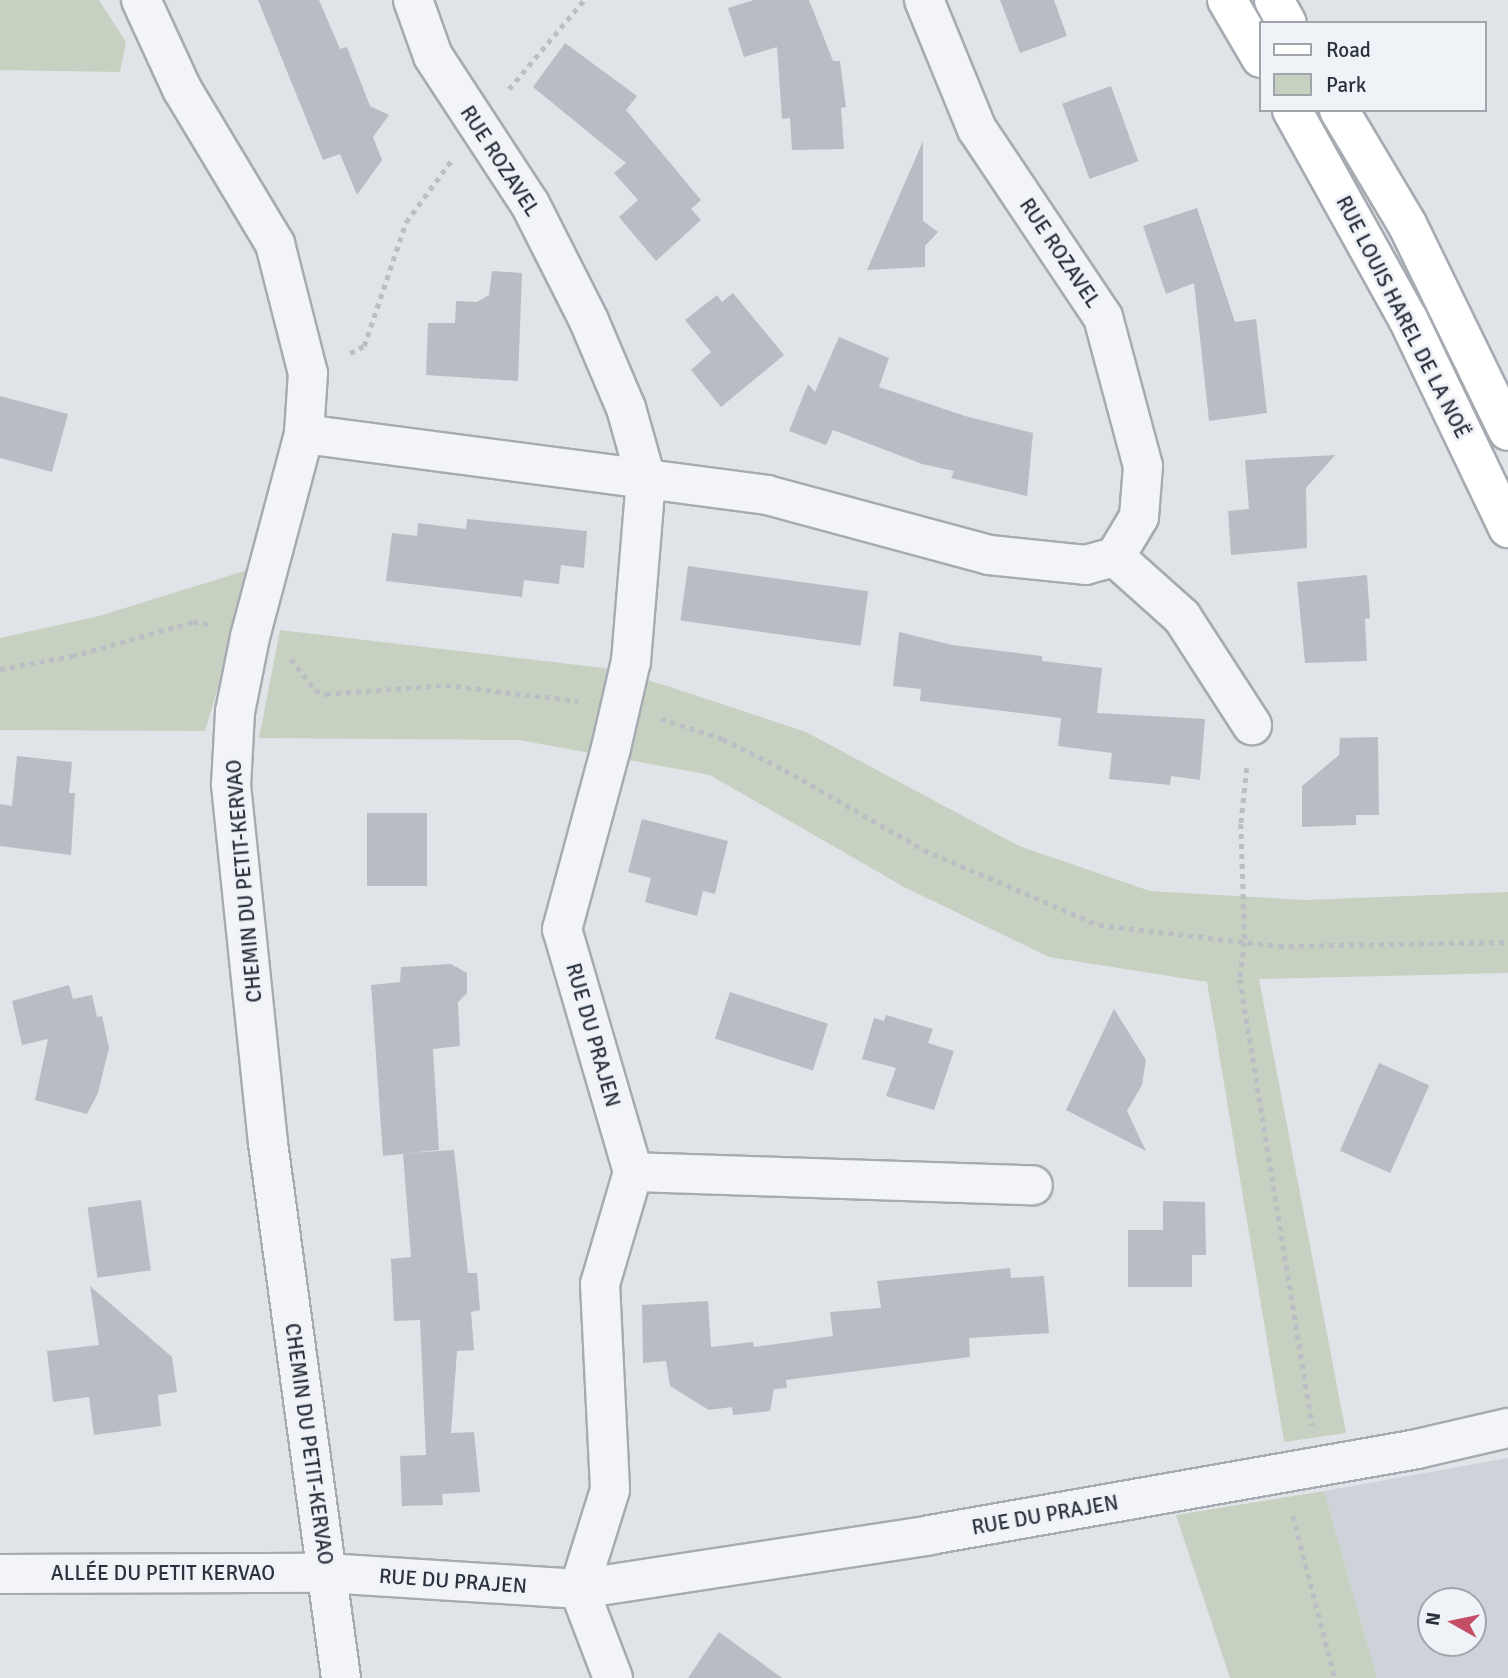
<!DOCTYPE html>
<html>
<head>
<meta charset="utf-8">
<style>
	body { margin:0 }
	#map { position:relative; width:1508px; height:1678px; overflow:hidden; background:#e0e4e8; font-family:Signika,sans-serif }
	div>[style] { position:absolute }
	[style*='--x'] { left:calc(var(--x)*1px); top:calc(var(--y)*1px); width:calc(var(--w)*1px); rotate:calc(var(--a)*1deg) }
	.built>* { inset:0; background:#ced3da }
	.green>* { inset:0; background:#c7d1c2 }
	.building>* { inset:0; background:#b8bdc4; transform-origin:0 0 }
	.path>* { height:4.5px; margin-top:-2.25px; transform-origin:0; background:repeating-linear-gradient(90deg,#bbbec3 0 5px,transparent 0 10px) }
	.roads { filter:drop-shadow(2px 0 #a6abb2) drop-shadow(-2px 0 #a6abb2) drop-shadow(0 2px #a6abb2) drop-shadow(0 -2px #a6abb2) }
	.pedestrian>* { height:38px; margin:-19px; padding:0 19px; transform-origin:19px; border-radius:19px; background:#f3f4f7 }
	.minor>* { height:38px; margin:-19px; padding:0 19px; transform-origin:19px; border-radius:19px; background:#f3f4f7 }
	.secondary>* { height:38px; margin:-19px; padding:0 19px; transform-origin:19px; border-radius:19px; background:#fff }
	span { translate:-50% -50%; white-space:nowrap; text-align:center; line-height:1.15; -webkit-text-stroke:6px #eff2f6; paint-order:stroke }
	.street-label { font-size:21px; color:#2a323e }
	.legend { position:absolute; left:1259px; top:21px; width:228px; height:91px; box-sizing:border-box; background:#eff2f6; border:2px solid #a0a5ac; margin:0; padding:9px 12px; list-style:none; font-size:21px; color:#2a323e }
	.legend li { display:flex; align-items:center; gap:14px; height:35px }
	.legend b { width:35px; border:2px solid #a0a5ac }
	.north { position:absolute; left:1417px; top:1587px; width:70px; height:70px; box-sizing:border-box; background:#eff2f6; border:2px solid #a0a5ac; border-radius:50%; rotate:279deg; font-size:19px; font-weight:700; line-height:28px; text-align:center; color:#2a323e }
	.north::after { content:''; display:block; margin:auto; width:24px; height:32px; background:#c54e66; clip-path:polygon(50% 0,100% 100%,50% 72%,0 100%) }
</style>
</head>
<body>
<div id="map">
	<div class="built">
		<div style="clip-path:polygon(evenodd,1508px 1458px,1508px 1678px,1377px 1678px,1324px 1491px,1508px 1458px,1431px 1601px,1473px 1601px,1473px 1643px,1431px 1643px,1431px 1601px)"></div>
	</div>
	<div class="green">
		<div style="clip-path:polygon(0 0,99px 0,126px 42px,120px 72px,0 70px)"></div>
		<div style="clip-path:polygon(254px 568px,205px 731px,0 730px,0 638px,99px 616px)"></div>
		<div style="clip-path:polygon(280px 630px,604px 668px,664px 685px,806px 732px,1019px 846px,1150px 891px,1305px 900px,1508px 892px,1508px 973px,1259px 979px,1346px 1433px,1284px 1442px,1207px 982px,1049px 957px,904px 887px,710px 775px,519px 740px,259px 738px)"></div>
		<div style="clip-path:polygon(1324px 1491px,1377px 1678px,1230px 1678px,1176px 1515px)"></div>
	</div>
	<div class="building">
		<div style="clip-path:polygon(258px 0,319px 0,340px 49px,347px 47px,370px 106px,389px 115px,373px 137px,382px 160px,357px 195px,340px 154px,323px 160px)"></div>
		<div style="clip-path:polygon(754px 0,809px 0,833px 61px,840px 61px,846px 107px,841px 108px,844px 149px,792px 150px,790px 118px,782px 119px,777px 47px,744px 57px,728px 8px)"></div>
		<div style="clip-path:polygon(1000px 0,1054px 0,1067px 36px,1020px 53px)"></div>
		<div style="clip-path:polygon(565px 43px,637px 96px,626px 110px,701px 200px,691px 209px,701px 220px,656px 261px,619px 217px,638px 200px,614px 173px,626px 163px,533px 87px)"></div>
		<div style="left:1111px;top:86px;width:80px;height:52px;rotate:70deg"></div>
		<div style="clip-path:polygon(923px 141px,923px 221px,938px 232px,925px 246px,925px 267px,867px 270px)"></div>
		<div style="clip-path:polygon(1197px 208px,1235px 322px,1256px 319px,1267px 413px,1209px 421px,1194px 283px,1166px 294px,1143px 226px)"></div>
		<div style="clip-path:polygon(492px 271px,522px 273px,518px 381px,426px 375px,428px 323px,455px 323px,456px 301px,477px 302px,489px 295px)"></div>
		<div style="clip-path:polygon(733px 293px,784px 355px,721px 407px,691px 370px,711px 352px,685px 320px,717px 295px,722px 302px)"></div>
		<div style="clip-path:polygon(839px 337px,889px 358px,879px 387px,965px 416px,1033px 433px,1027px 496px,951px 478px,954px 471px,922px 464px,833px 430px,826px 445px,789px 431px,808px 384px,815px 392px)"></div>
		<div style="clip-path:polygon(0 396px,68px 414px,52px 472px,0 458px)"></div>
		<div style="clip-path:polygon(1335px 455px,1306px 488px,1307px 548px,1231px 555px,1228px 511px,1249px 509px,1245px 460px)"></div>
		<div style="clip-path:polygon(467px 519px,587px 531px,584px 568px,561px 565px,559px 584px,524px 580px,522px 597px,386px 581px,392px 533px,417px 536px,418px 523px,466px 529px)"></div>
		<div style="left:688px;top:566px;width:182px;height:55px;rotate:8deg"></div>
		<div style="clip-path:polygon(1367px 575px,1370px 618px,1365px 619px,1367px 661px,1305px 663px,1297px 582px)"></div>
		<div style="clip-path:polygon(899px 632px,952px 645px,1042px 656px,1042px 661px,1102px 668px,1097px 713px,1205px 719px,1200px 780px,1171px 776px,1170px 785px,1109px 779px,1112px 753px,1058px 746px,1061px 718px,920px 701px,921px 689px,893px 686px)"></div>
		<div style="clip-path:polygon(1378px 737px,1379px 815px,1356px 815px,1356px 825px,1302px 827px,1302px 786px,1339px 755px,1340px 738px)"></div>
		<div style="clip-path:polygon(17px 756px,72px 762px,69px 793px,75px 793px,71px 855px,0 846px,0 804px,12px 806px)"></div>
		<div style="left:367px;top:813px;width:60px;height:73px"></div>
		<div style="clip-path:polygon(642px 819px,728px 841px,715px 894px,703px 891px,697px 916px,645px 902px,651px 878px,628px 872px)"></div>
		<div style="clip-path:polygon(451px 964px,467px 973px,467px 993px,458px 1002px,460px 1046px,433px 1049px,439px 1150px,407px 1153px,454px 1150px,468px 1273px,477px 1273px,480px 1310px,471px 1312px,474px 1350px,457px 1351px,451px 1433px,474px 1432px,480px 1492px,442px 1494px,443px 1505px,402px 1506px,400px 1456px,426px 1455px,420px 1320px,394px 1321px,391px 1259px,411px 1257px,403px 1154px,383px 1156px,371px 985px,400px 982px,401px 967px)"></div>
		<div style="clip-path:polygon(69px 985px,73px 999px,92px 995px,97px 1017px,102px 1016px,109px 1048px,98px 1093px,87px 1114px,35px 1100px,48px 1039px,22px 1045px,12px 1001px)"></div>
		<div style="left:730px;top:992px;width:103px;height:49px;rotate:18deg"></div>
		<div style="clip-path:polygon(1114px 1009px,1146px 1060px,1142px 1085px,1127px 1111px,1146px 1151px,1066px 1110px)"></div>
		<div style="clip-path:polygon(886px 1015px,933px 1029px,928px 1043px,954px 1051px,934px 1110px,886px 1096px,896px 1068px,862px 1059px,874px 1018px,884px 1021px)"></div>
		<div style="left:1379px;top:1063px;width:55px;height:96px;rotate:24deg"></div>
		<div style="left:141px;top:1200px;width:71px;height:54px;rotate:82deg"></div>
		<div style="clip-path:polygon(1163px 1201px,1205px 1202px,1206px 1255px,1192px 1255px,1192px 1287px,1128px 1287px,1128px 1230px,1163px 1230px)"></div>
		<div style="clip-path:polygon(1010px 1268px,1011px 1278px,1044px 1276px,1049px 1333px,969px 1338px,970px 1357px,786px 1380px,787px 1388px,774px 1389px,770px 1411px,733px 1415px,732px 1407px,709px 1410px,670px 1386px,666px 1361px,643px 1363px,642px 1305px,708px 1301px,711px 1347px,753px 1342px,754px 1347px,833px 1336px,830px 1312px,881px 1308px,877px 1281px)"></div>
		<div style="clip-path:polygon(90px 1286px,172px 1357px,177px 1392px,158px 1395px,161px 1426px,94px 1435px,89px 1397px,53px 1402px,47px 1351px,99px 1345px)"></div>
		<div style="clip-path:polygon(719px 1632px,782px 1678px,688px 1678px)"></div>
	</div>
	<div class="path">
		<div style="--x:509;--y:89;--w:116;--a:-49.9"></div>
		<div style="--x:350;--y:353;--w:16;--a:-27"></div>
		<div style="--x:364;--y:346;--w:131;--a:-71.3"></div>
		<div style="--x:406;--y:222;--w:76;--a:-53.6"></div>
		<div style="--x:291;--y:659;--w:39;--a:52"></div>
		<div style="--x:315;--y:690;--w:12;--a:20"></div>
		<div style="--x:326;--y:694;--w:120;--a:-4.3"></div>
		<div style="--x:446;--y:685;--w:133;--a:6.9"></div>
		<div style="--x:0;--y:669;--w:73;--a:-10.2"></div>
		<div style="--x:72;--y:656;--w:126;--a:-15.7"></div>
		<div style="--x:193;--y:622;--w:16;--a:7"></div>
		<div style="--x:661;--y:719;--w:65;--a:17.9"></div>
		<div style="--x:723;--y:739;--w:69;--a:26.6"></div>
		<div style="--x:785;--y:770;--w:160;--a:29.9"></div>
		<div style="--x:924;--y:850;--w:190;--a:23.2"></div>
		<div style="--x:1099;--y:925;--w:181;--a:6.7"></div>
		<div style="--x:1279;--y:946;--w:229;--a:-1"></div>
		<div style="--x:1247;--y:768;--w:56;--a:96.1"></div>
		<div style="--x:1241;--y:824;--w:118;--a:88.1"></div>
		<div style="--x:1245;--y:942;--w:37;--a:98"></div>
		<div style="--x:1240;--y:979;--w:452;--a:80.8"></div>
		<div style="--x:1293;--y:1516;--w:167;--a:75.5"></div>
	</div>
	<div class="roads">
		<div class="pedestrian">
			<div style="--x:611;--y:748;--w:89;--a:-77.1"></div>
		</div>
		<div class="minor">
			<div style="--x:141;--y:0;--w:98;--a:65.3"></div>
			<div style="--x:182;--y:89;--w:181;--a:59"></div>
			<div style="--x:275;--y:244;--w:133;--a:75.7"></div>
			<div style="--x:308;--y:373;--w:61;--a:93.8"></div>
			<div style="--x:304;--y:434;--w:210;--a:104.9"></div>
			<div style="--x:250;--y:637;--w:76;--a:101.3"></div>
			<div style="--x:235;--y:712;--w:73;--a:93.1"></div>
			<div style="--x:231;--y:785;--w:360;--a:84.1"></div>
			<div style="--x:268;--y:1143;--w:540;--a:82.23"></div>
			<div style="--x:413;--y:0;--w:59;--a:70.3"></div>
			<div style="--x:433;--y:56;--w:177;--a:56.8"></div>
			<div style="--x:530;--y:204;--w:131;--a:63.2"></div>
			<div style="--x:589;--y:321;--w:95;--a:67"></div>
			<div style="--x:626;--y:408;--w:74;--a:74.3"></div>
			<div style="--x:646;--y:479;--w:183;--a:94.7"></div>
			<div style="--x:924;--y:0;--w:139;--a:67.7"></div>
			<div style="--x:977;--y:129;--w:226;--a:56.2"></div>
			<div style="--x:1103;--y:317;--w:154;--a:75"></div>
			<div style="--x:1143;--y:466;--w:51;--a:94.5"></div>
			<div style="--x:1139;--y:517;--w:47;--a:121"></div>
			<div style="--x:304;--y:434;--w:467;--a:7.5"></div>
			<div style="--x:767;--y:495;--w:230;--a:15.1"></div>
			<div style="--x:989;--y:555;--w:97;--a:5.9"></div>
			<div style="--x:1085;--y:565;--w:31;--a:-15"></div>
			<div style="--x:1115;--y:557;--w:90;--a:41.8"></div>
			<div style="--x:1182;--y:617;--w:129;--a:57.1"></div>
			<div style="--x:611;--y:748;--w:188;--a:105.1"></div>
			<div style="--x:562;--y:929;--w:253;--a:73.7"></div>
			<div style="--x:633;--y:1172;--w:117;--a:106.4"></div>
			<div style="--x:600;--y:1284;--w:206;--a:87.2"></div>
			<div style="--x:610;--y:1490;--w:104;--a:107.4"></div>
			<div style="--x:579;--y:1589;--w:95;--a:69.1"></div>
			<div style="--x:633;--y:1172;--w:400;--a:1.9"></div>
			<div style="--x:0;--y:1574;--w:326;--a:-0.2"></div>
			<div style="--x:326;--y:1573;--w:254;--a:3.6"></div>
			<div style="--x:579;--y:1589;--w:355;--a:-8.7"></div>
			<div style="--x:930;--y:1535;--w:495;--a:-10"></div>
			<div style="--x:1417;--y:1449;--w:93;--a:-13"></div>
		</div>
		<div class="secondary">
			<div style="--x:1227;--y:0;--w:67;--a:59.6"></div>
			<div style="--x:1274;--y:0;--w:26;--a:61"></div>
			<div style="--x:1292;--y:110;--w:239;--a:61"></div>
			<div style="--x:1408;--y:319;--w:232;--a:64.4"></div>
			<div style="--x:1339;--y:110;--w:133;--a:59.2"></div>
			<div style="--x:1407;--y:224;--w:230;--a:64"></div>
		</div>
	</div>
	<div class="street-label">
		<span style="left:500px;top:161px;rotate:57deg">RUE ROZAVEL</span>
		<span style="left:1060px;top:253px;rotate:56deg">RUE ROZAVEL</span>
		<span style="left:1403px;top:317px;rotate:63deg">RUE LOUIS HAREL DE LA NOË</span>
		<span style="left:244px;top:881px;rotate:-95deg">CHEMIN DU PETIT-KERVAO</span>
		<span style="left:593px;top:1035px;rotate:74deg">RUE DU PRAJEN</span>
		<span style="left:309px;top:1444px;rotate:82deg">CHEMIN DU PETIT-KERVAO</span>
		<span style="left:1045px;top:1515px;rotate:-10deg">RUE DU PRAJEN</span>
		<span style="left:163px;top:1573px">ALLÉE DU PETIT KERVAO</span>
		<span style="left:453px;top:1581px;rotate:4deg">RUE DU PRAJEN</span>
	</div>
	<ul class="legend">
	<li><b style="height:9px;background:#fff"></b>Road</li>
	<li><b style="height:19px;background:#c7d1c2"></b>Park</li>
	</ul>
	<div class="north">N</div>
</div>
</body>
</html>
